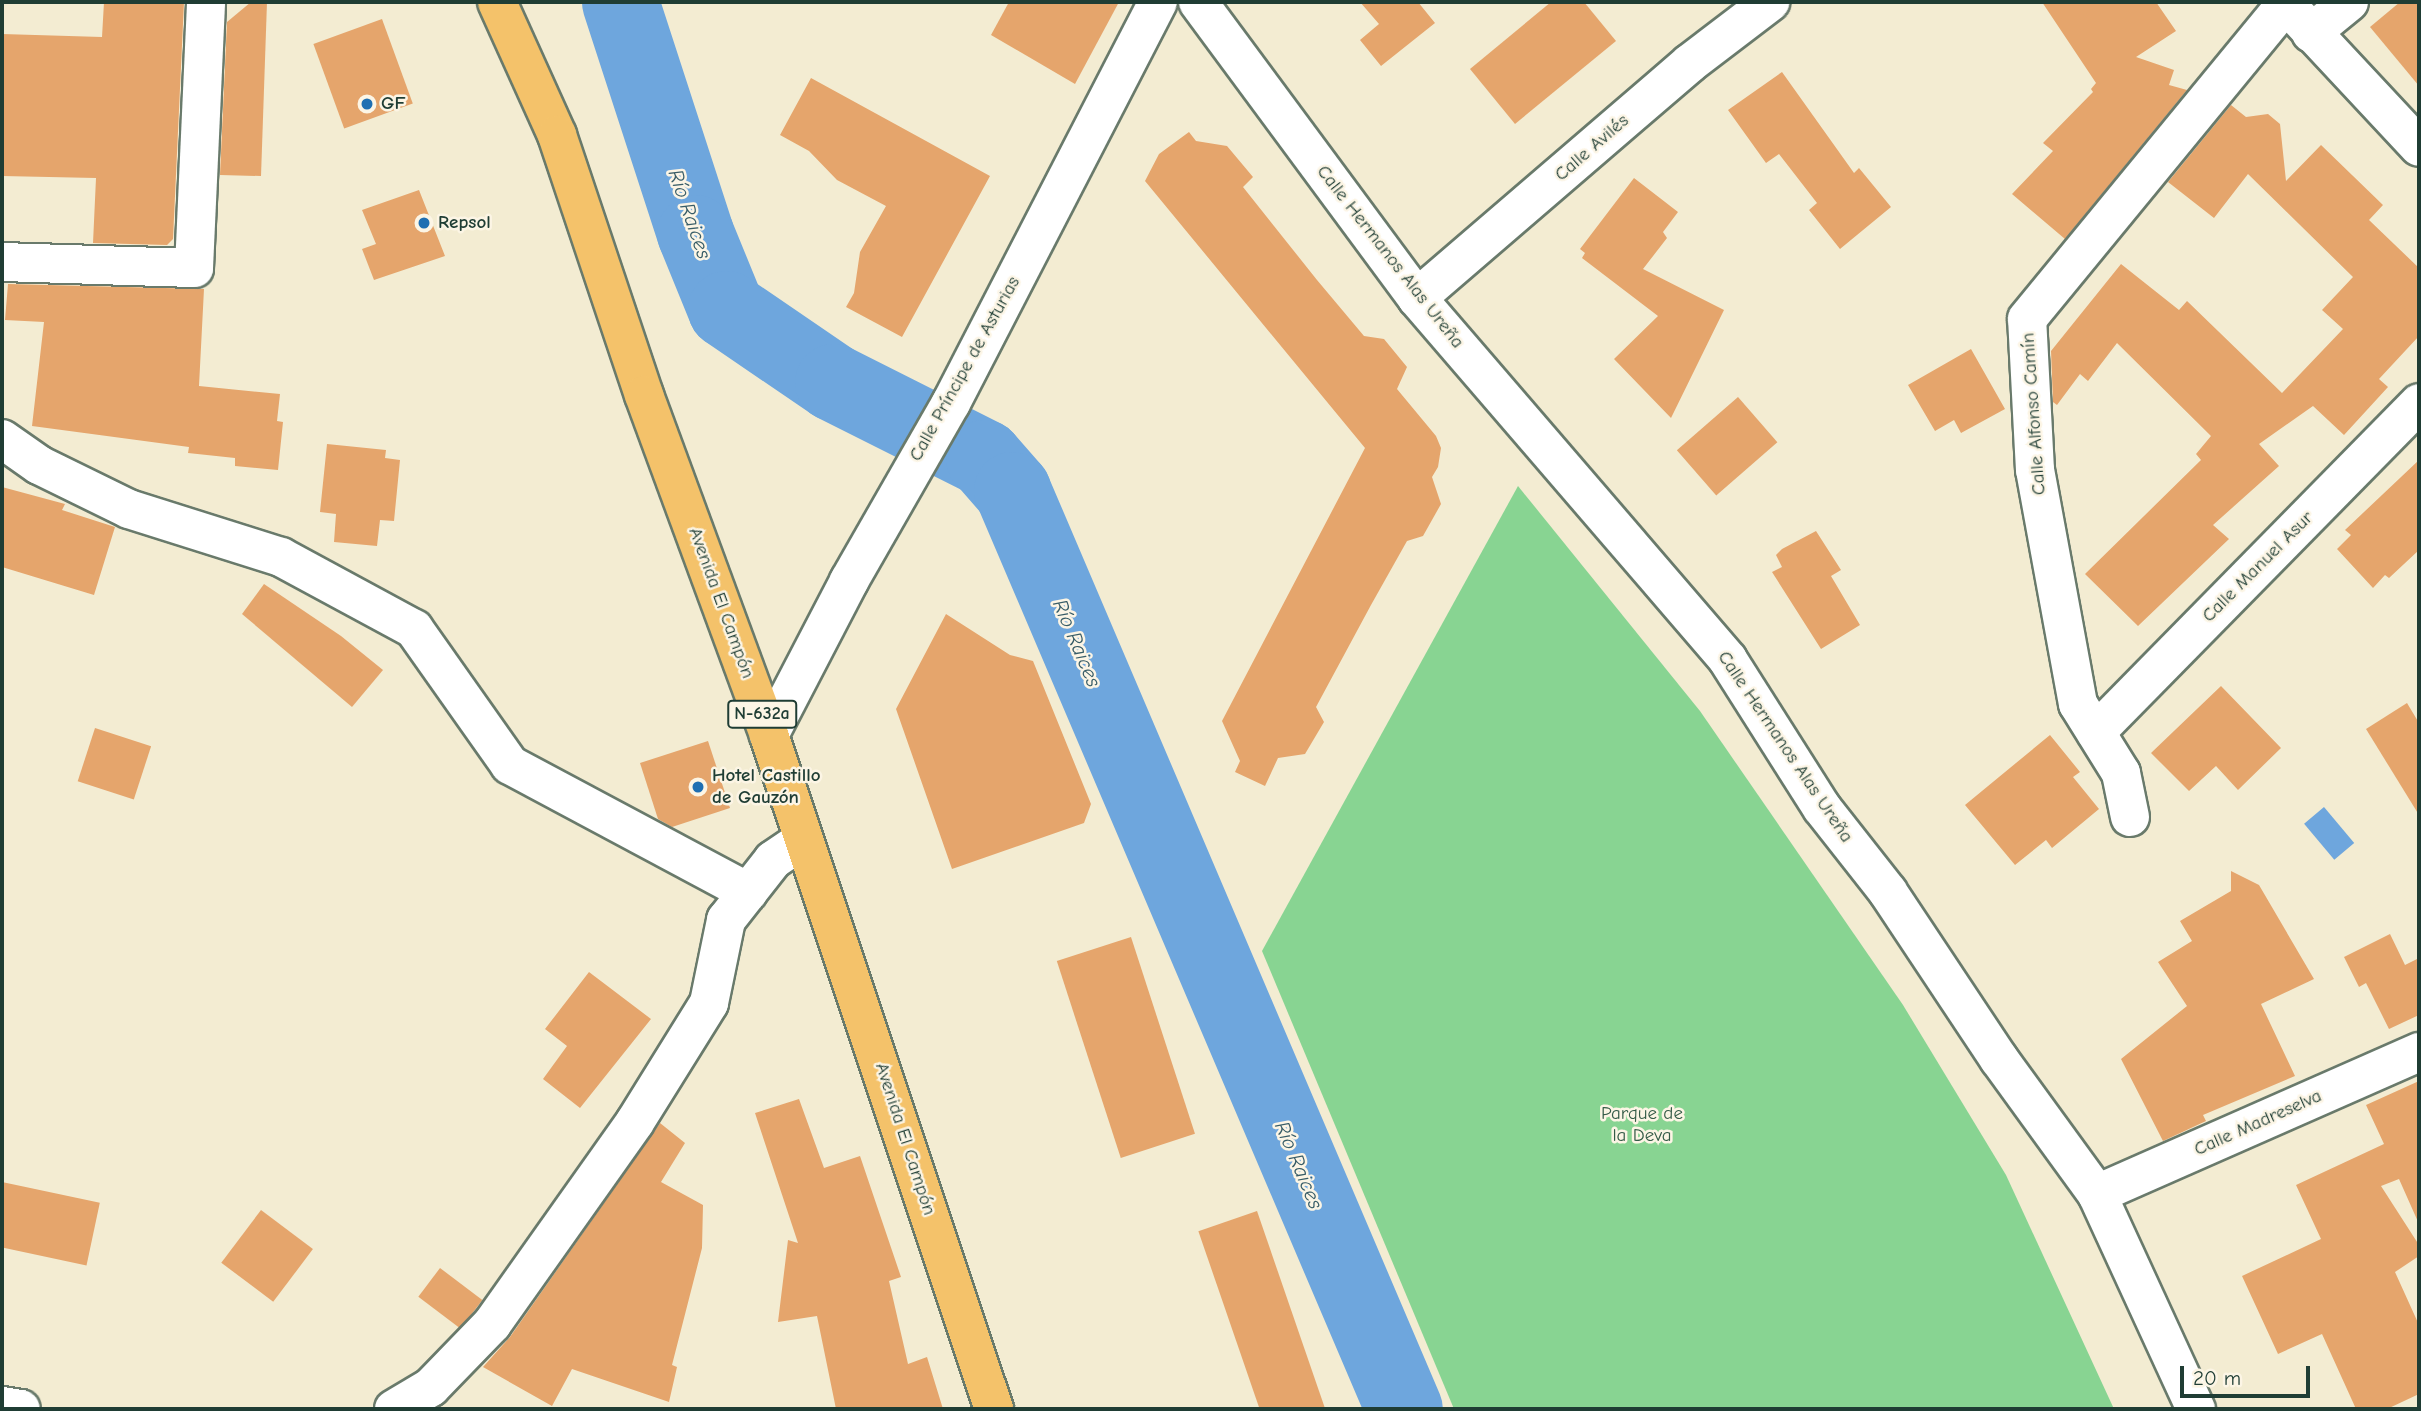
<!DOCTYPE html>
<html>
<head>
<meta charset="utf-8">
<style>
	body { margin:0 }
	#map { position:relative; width:2421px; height:1411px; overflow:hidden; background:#f3ecd2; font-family:"Comic Neue",sans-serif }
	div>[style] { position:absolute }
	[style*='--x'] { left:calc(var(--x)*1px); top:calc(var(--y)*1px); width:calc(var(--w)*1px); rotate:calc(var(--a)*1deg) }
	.green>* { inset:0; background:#88d492 }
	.water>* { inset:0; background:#6ea6dd; transform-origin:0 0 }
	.river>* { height:77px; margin:-38.5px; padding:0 38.5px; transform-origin:38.5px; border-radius:38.5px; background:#6ea6dd }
	.building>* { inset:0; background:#e5a56c; transform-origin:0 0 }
	.roads { filter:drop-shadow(2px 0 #697a6b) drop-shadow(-2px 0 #697a6b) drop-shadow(0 2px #697a6b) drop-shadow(0 -2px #697a6b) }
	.minor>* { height:38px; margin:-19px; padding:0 19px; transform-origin:19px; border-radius:19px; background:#fff }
	.primary>* { height:38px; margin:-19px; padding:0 19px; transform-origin:19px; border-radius:19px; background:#f4c26a }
	.dots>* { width:19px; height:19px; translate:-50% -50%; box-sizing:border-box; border:4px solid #fcf5e5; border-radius:50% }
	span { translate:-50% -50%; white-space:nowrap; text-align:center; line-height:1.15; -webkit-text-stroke:5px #fcf5e5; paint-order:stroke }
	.shield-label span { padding:2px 5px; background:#fcf5e5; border:2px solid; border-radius:5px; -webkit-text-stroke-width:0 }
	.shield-label { font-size:18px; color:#1f3d34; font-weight:700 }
	.poi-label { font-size:19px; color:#1f3d34; font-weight:700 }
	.left { translate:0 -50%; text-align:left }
	.street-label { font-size:19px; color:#1f3d34 }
	.park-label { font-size:19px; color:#345b47 }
	.water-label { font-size:21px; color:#375c67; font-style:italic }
	.frame { position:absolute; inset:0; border:4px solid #1f3d34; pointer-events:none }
	.scale { position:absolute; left:2180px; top:1366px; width:130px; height:32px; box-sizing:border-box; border:4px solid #1f3d34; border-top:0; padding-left:9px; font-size:21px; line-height:24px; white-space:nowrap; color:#1f3d34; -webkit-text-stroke:5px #fcf5e5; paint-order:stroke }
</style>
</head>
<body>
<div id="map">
	<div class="green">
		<div style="clip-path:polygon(1518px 486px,1700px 711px,1903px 1005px,2006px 1175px,2114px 1409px,1454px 1409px,1262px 951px)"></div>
	</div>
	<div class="water">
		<div style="left:2324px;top:807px;width:47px;height:26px;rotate:50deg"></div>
	</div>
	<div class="river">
		<div style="--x:620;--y:2;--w:243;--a:72"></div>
		<div style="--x:695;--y:233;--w:82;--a:67.8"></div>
		<div style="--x:726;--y:309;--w:130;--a:34.3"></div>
		<div style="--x:833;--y:382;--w:169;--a:26.7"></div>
		<div style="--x:984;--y:458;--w:43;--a:48.8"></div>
		<div style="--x:1012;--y:490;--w:999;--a:66.9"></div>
	</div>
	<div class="building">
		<div style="clip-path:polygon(104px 2px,184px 2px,173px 239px,167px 245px,93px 243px,96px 178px,2px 176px,2px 34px,102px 37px)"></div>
		<div style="clip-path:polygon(251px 2px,267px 2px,261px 176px,220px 175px,227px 22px)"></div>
		<div style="clip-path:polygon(1009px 2px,1119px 2px,1075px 84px,991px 35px)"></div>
		<div style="clip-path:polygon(1360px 2px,1418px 2px,1435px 23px,1381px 66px,1360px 40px,1379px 24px)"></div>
		<div style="clip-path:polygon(1551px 2px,1584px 2px,1616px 41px,1515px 124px,1470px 69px)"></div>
		<div style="clip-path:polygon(2042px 2px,2156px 2px,2176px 31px,2136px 57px,2174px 70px,2169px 85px,2187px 90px,2065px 239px,2012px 194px,2053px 151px,2043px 143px,2093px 92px,2091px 89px,2096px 83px)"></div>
		<div style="clip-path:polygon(2400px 2px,2419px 2px,2419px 86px,2370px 27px)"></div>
		<div style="left:382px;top:19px;width:90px;height:73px;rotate:70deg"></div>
		<div style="clip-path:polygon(1782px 72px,1854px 173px,1859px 168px,1891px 207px,1840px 249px,1809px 210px,1817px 203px,1779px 154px,1766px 163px,1728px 110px)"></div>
		<div style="clip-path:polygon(811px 78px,990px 176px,902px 337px,846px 307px,854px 293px,860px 252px,886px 206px,837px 180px,809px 151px,780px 135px)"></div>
		<div style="clip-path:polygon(2231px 105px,2246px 117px,2268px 114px,2280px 124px,2286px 181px,2321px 145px,2383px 205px,2369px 220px,2419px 268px,2419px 336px,2379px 379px,2388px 387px,2344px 435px,2313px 406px,2259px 444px,2279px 466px,2213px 525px,2229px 539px,2138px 626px,2085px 574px,2201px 460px,2196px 454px,2211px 436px,2117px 343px,2088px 381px,2080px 374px,2057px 405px,2053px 402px,2051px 351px,2121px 264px,2179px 310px,2187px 301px,2282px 393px,2343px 329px,2322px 310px,2353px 277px,2248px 174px,2214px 218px,2168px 182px)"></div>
		<div style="clip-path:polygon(1189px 132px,1196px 141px,1227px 146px,1253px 177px,1243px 187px,1317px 280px,1364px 336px,1384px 339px,1407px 367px,1397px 389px,1436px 436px,1441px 448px,1438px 467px,1432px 477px,1441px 504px,1423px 536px,1407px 541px,1371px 605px,1316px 707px,1324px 722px,1305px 754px,1278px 758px,1265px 786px,1235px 772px,1240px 761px,1222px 721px,1365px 448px,1145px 181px,1159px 154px)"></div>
		<div style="clip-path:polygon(1634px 178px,1678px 212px,1663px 232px,1667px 238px,1643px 269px,1724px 310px,1671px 418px,1614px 359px,1658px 316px,1582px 258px,1585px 253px,1580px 249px)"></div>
		<div style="clip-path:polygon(419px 190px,445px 256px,374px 280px,362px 249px,376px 244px,362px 210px)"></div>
		<div style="clip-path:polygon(8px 284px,204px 289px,199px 386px,280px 394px,277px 421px,283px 422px,278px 470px,235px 466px,235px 458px,188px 453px,189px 447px,32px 426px,44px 322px,5px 320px)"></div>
		<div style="clip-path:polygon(1971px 349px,2005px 409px,1961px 433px,1954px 420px,1935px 431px,1908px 385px)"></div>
		<div style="left:1738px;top:397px;width:60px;height:81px;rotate:49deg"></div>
		<div style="clip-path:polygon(327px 444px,386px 450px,385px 458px,400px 460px,394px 521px,380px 520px,377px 546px,334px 542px,336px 514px,320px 512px)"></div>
		<div style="clip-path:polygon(2419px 460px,2419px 550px,2389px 578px,2385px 575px,2373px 588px,2337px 549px,2351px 535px,2345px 530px)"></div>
		<div style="clip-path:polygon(2px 487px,65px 504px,62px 510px,115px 527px,94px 595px,2px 567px)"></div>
		<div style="clip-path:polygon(1816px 531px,1841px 570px,1831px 576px,1860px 625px,1821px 649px,1772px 572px,1782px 567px,1776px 555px,1782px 549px)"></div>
		<div style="clip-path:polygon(264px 584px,341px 636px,383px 670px,352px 707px,242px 614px)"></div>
		<div style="clip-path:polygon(946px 614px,1010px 655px,1033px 661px,1091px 804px,1084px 823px,952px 869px,896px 709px)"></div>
		<div style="clip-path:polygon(2221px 686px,2281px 748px,2238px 790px,2216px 766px,2189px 791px,2151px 753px)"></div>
		<div style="clip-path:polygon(2407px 703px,2419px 723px,2419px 815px,2366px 729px)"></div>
		<div style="left:95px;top:728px;width:59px;height:56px;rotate:18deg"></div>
		<div style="clip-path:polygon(2050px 735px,2080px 772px,2073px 777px,2099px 809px,2052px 848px,2046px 840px,2015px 865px,1965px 805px)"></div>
		<div style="clip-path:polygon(708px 741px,730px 808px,672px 827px,658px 819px,640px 763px)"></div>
		<div style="clip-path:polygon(2231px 871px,2259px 885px,2314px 979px,2261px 1004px,2295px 1076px,2203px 1115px,2206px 1121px,2163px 1141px,2121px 1059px,2187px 1006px,2158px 962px,2192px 941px,2180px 921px,2231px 891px)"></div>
		<div style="clip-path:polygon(2390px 934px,2405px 965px,2419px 958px,2419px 1015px,2389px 1029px,2366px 983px,2359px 987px,2344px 957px)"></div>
		<div style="left:1131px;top:937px;width:207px;height:78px;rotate:72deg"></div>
		<div style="clip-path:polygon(589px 972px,651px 1019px,580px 1108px,543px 1079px,567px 1046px,545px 1029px)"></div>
		<div style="clip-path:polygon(2419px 1081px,2419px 1224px,2399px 1179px,2381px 1186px,2419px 1245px,2419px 1256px,2395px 1272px,2419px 1325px,2419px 1394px,2387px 1409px,2356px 1409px,2322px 1334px,2278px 1354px,2242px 1276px,2321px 1239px,2296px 1185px,2384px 1144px,2366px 1105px)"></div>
		<div style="clip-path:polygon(799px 1099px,824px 1168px,860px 1156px,901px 1277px,889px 1281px,908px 1364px,927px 1357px,943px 1409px,836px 1409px,817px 1316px,778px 1322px,788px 1240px,798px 1243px,755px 1113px)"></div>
		<div style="clip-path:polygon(660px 1123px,685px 1143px,661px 1182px,703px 1205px,702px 1248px,672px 1365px,677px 1367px,669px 1402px,572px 1369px,552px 1406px,483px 1367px,510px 1337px)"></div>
		<div style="left:2px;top:1182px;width:100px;height:64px;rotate:12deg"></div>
		<div style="left:261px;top:1210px;width:65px;height:66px;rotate:37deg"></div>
		<div style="left:1257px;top:1211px;width:209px;height:62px;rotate:71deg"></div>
		<div style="left:440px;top:1268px;width:53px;height:36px;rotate:37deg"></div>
	</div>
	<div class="roads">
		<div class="minor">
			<div style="--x:1198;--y:2;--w:368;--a:53.5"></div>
			<div style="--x:1417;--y:298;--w:477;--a:49.3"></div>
			<div style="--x:1728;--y:660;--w:175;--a:57.6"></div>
			<div style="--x:1822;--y:808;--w:107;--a:51.8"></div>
			<div style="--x:1888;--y:892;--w:201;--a:56.4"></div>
			<div style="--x:1999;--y:1059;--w:167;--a:54"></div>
			<div style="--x:2097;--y:1194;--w:237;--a:65.3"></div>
			<div style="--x:2284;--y:2;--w:198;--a:47"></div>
			<div style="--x:2311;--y:33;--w:49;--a:-39.2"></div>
			<div style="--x:2;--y:262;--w:192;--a:1.8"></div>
			<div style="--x:194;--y:268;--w:265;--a:-87.4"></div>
			<div style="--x:1417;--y:298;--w:360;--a:-40.7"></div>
			<div style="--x:1690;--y:63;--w:101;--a:-37.3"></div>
			<div style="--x:2;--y:439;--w:45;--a:35.1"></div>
			<div style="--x:39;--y:465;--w:100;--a:26.1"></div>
			<div style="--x:129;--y:509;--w:159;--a:17.5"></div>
			<div style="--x:281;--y:557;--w:151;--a:28.4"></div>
			<div style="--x:414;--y:629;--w:166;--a:54.8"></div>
			<div style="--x:510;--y:765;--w:270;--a:28.1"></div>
			<div style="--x:2096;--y:732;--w:461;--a:-45.5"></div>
			<div style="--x:769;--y:735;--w:174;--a:-62.5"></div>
			<div style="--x:849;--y:581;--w:205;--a:-60.2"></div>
			<div style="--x:951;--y:403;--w:451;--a:-62.7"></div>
			<div style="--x:2130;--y:817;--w:45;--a:-101.6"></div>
			<div style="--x:2121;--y:773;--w:81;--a:-121.9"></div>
			<div style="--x:2078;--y:704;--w:238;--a:-100.4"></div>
			<div style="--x:2035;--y:470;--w:151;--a:-93"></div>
			<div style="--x:2027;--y:319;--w:408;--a:-50.6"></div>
			<div style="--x:2097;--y:1194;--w:352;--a:-23.8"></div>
			<div style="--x:2;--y:1406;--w:19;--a:9"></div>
			<div style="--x:394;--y:1409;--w:43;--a:-30.7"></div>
			<div style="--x:431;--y:1387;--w:88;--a:-45.9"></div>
			<div style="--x:492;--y:1324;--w:247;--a:-54.7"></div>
			<div style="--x:635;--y:1122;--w:140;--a:-58.1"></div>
			<div style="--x:709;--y:1003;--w:85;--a:-78.4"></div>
			<div style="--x:726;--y:920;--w:76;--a:-51.9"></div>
			<div style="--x:773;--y:860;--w:37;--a:-34"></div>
		</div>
		<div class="primary">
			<div style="--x:497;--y:2;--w:146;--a:65.7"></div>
			<div style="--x:557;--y:135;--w:274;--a:71.5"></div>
			<div style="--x:644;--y:395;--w:362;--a:69.8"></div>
			<div style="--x:769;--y:735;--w:711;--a:71.54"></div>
		</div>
	</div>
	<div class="dots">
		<div style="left:367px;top:104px;background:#1f6fb2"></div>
		<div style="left:424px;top:223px;background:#1f6fb2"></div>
		<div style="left:698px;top:787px;background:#1f6fb2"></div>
	</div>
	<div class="shield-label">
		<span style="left:762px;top:714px">N-632a</span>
	</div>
	<div class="poi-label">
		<span class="left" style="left:381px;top:104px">GF</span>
		<span class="left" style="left:438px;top:223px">Repsol</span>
		<span class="left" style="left:712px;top:787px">Hotel Castillo<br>de Gauzón</span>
	</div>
	<div class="street-label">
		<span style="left:1592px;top:148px;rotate:-41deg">Calle Avilés</span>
		<span style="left:1390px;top:257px;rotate:52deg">Calle Hermanos Alas Ureña</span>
		<span style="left:965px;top:369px;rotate:-61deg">Calle Príncipe de Asturias</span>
		<span style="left:2034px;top:414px;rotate:-94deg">Calle Alfonso Camín</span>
		<span style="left:2258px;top:567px;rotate:-45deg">Calle Manuel Asur</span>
		<span style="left:721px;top:603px;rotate:70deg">Avenida El Campón</span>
		<span style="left:1785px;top:747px;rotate:56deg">Calle Hermanos Alas Ureña</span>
		<span style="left:2258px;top:1123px;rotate:-24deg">Calle Madreselva</span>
		<span style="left:905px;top:1139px;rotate:72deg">Avenida El Campón</span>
	</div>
	<div class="park-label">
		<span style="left:1642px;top:1125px">Parque de<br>la Deva</span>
	</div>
	<div class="water-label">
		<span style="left:690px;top:214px;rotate:71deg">Río Raices</span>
		<span style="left:1077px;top:643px;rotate:67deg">Río Raices</span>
		<span style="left:1299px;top:1165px;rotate:67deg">Río Raices</span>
	</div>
	<div class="frame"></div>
	<div class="scale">20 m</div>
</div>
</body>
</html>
